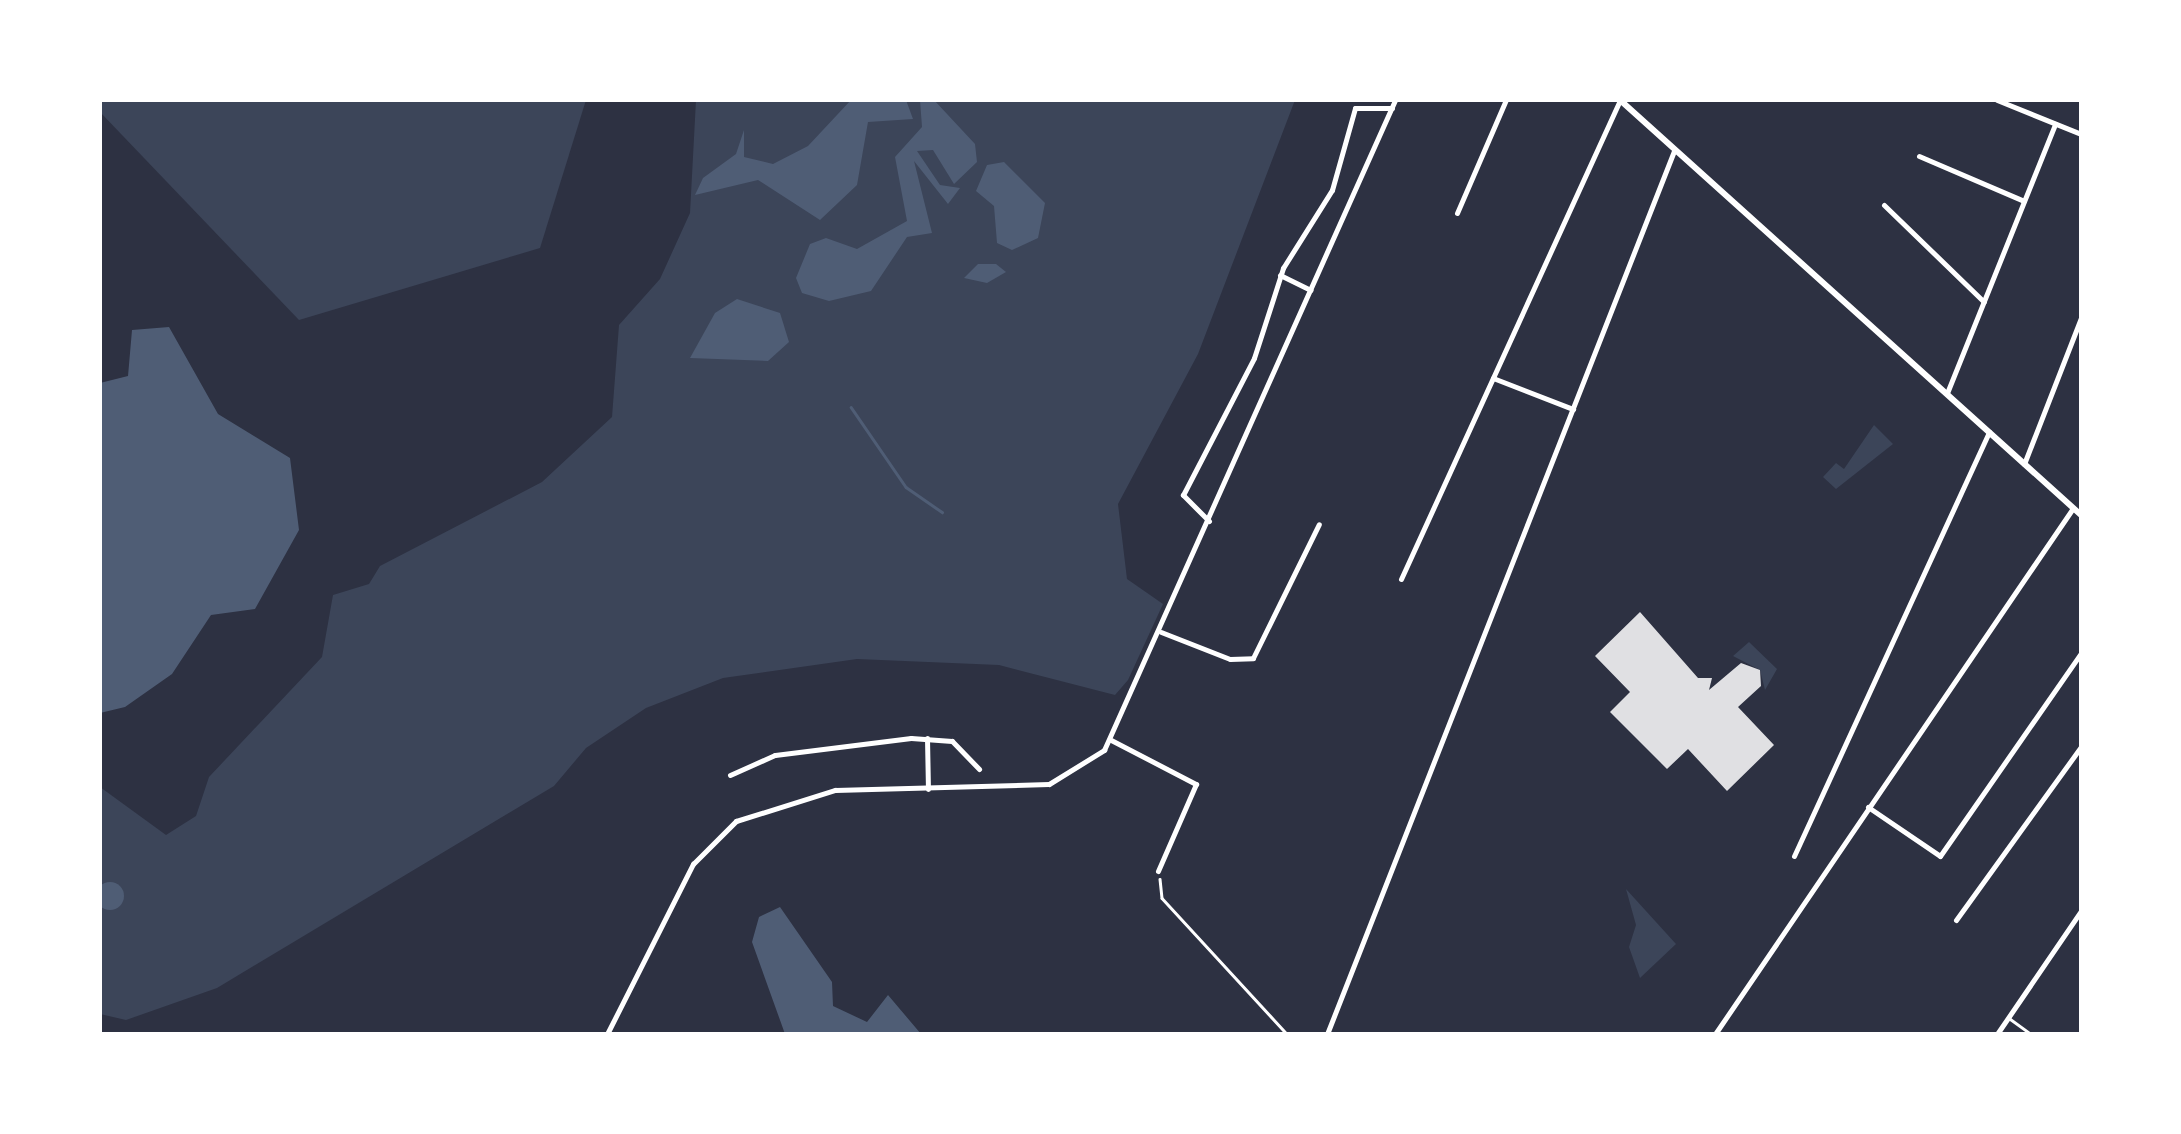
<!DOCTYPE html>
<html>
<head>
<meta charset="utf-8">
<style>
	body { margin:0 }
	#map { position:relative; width:2181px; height:1134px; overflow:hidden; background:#2d3142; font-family:Raleway,sans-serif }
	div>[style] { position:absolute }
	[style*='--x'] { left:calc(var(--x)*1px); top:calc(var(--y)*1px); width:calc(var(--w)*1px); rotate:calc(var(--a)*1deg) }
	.green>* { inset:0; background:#3c4559 }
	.water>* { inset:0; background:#4f5d75 }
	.round { border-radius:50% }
	.stream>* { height:2.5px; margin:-1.25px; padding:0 1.25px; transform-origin:1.25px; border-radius:1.25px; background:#4f5d75 }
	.building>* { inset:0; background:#e0e0e3 }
	.path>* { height:2.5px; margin:-1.25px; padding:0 1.25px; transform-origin:1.25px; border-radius:1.25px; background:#fff }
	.service>* { height:2.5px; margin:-1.25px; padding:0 1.25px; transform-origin:1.25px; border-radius:1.25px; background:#fff }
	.minor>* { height:5px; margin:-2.5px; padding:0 2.5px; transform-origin:2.5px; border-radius:2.5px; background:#fff }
	.tertiary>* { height:5px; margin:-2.5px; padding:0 2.5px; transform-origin:2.5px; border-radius:2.5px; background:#fff }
	.secondary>* { height:6px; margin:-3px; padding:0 3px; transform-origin:3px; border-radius:3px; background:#fff }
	span { translate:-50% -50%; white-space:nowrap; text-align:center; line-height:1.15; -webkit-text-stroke:8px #fff; paint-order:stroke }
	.frame { position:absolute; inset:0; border:102px solid #fff; pointer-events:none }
</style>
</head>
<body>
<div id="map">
	<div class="green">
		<div style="clip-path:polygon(100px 100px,586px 100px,540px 248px,299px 320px,100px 112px)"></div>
		<div style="clip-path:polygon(696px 100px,1295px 100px,1198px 354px,1118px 504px,1127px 579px,1163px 604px,1128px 680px,1115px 695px,999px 665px,857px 659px,723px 678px,646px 708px,586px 748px,554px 786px,217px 988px,126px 1020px,100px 1014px,100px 787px,166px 835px,196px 816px,209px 777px,322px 657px,333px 595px,369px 584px,380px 566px,542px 482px,612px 417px,619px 325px,660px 279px,690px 213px)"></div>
		<div style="clip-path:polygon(1874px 425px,1893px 444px,1836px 489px,1823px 477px,1836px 463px,1844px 469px)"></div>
		<div style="clip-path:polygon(1749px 642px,1777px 669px,1765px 690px,1760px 670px,1733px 656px)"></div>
		<div style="clip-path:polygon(1626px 889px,1676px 944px,1640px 978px,1629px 947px,1636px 925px)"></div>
	</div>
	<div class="water">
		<div style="clip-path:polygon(851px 100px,906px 100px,913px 119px,868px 122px,857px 185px,820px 220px,758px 180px,695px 195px,703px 178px,736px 154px,744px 130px,744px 157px,773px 164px,808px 146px)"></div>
		<div style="clip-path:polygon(920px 100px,934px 100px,975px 144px,977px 162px,954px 184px,933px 150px,917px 151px,940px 185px,960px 188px,948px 204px,914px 161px,932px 233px,907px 237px,871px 291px,829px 301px,802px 293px,796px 278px,810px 244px,826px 238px,857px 249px,907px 221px,895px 157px,922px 127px)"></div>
		<div style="clip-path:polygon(1004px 162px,1045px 203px,1038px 238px,1012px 250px,997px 243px,994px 206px,976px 191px,987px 165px)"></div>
		<div style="clip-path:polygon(978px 264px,996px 264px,1006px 272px,987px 283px,964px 278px)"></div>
		<div style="clip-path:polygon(737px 299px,780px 313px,789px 342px,768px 361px,690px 358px,715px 313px)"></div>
		<div style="clip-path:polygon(169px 327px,218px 414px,290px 458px,299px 530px,255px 609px,211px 615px,172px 674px,125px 707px,100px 713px,100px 383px,128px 376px,132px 330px)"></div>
		<div class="round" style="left:96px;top:882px;width:28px;height:28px"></div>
		<div style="clip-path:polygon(780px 907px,832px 982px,833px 1006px,867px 1022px,888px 995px,921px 1034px,785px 1034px,752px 942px,759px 917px)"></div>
	</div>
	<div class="stream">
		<div style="--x:851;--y:407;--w:97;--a:55.5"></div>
		<div style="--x:906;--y:487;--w:44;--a:34.8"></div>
	</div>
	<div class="building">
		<div style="clip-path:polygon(1640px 612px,1698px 678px,1712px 678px,1709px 690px,1741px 663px,1760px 670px,1761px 686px,1738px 707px,1774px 745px,1727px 791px,1688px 749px,1667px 769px,1610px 712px,1630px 692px,1595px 656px)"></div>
	</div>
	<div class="path">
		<div style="--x:1160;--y:879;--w:19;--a:84"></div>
		<div style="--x:1162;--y:898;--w:185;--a:47.4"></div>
	</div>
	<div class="service">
		<div style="--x:2009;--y:1018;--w:27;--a:36"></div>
	</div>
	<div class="minor">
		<div style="--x:1997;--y:100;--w:91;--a:22"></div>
		<div style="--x:1919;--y:156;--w:114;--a:23.2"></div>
		<div style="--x:1884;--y:205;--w:139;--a:44.1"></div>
		<div style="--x:1457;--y:213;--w:123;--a:-66.6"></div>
		<div style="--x:1280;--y:275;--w:34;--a:26"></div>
		<div style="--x:1493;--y:378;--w:86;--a:21.2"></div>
		<div style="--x:1947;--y:393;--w:290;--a:-68.1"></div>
		<div style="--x:2024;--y:464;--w:157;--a:-68.7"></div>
		<div style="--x:1209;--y:521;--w:37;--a:-135"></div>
		<div style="--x:1183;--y:495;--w:154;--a:-62.6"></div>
		<div style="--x:1254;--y:358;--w:95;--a:-72.1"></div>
		<div style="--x:1283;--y:268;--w:92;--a:-57.9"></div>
		<div style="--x:1332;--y:190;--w:85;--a:-74.3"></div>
		<div style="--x:1355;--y:108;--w:37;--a:0"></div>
		<div style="--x:1401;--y:579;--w:527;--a:-65.43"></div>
		<div style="--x:1161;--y:632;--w:74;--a:21.4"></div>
		<div style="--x:1230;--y:659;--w:23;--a:-2"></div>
		<div style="--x:1253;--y:658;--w:149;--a:-63.8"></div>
		<div style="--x:927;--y:738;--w:51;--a:88.9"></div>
		<div style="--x:1111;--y:740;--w:96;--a:27.4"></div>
		<div style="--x:1196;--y:784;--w:95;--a:113.6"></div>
		<div style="--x:730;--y:775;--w:49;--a:-24"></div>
		<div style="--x:775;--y:755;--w:137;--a:-7.1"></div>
		<div style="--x:911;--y:738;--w:41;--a:4.2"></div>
		<div style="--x:952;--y:741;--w:39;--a:46"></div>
		<div style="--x:1868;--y:807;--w:87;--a:34.2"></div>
		<div style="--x:1940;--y:856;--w:247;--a:-55.2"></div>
		<div style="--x:1794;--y:856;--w:467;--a:-65.3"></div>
		<div style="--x:1956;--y:920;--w:213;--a:-54.2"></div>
		<div style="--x:729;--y:1034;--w:29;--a:0"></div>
		<div style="--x:1327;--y:1034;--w:949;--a:-68.55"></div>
		<div style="--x:1715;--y:1034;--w:636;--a:-55.76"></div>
		<div style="--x:1997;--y:1034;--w:149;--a:-55.7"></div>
	</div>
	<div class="tertiary">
		<div style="--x:607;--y:1034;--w:191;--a:-63.2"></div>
		<div style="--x:693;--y:864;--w:61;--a:-45"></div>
		<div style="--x:736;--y:821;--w:104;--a:-17.4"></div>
		<div style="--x:835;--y:790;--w:214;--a:-1.6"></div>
		<div style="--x:1049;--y:784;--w:65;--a:-31.7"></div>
		<div style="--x:1104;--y:750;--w:712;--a:-65.88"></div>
	</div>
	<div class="secondary">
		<div style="--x:1620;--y:100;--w:620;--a:41.99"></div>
	</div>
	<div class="frame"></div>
</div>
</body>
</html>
